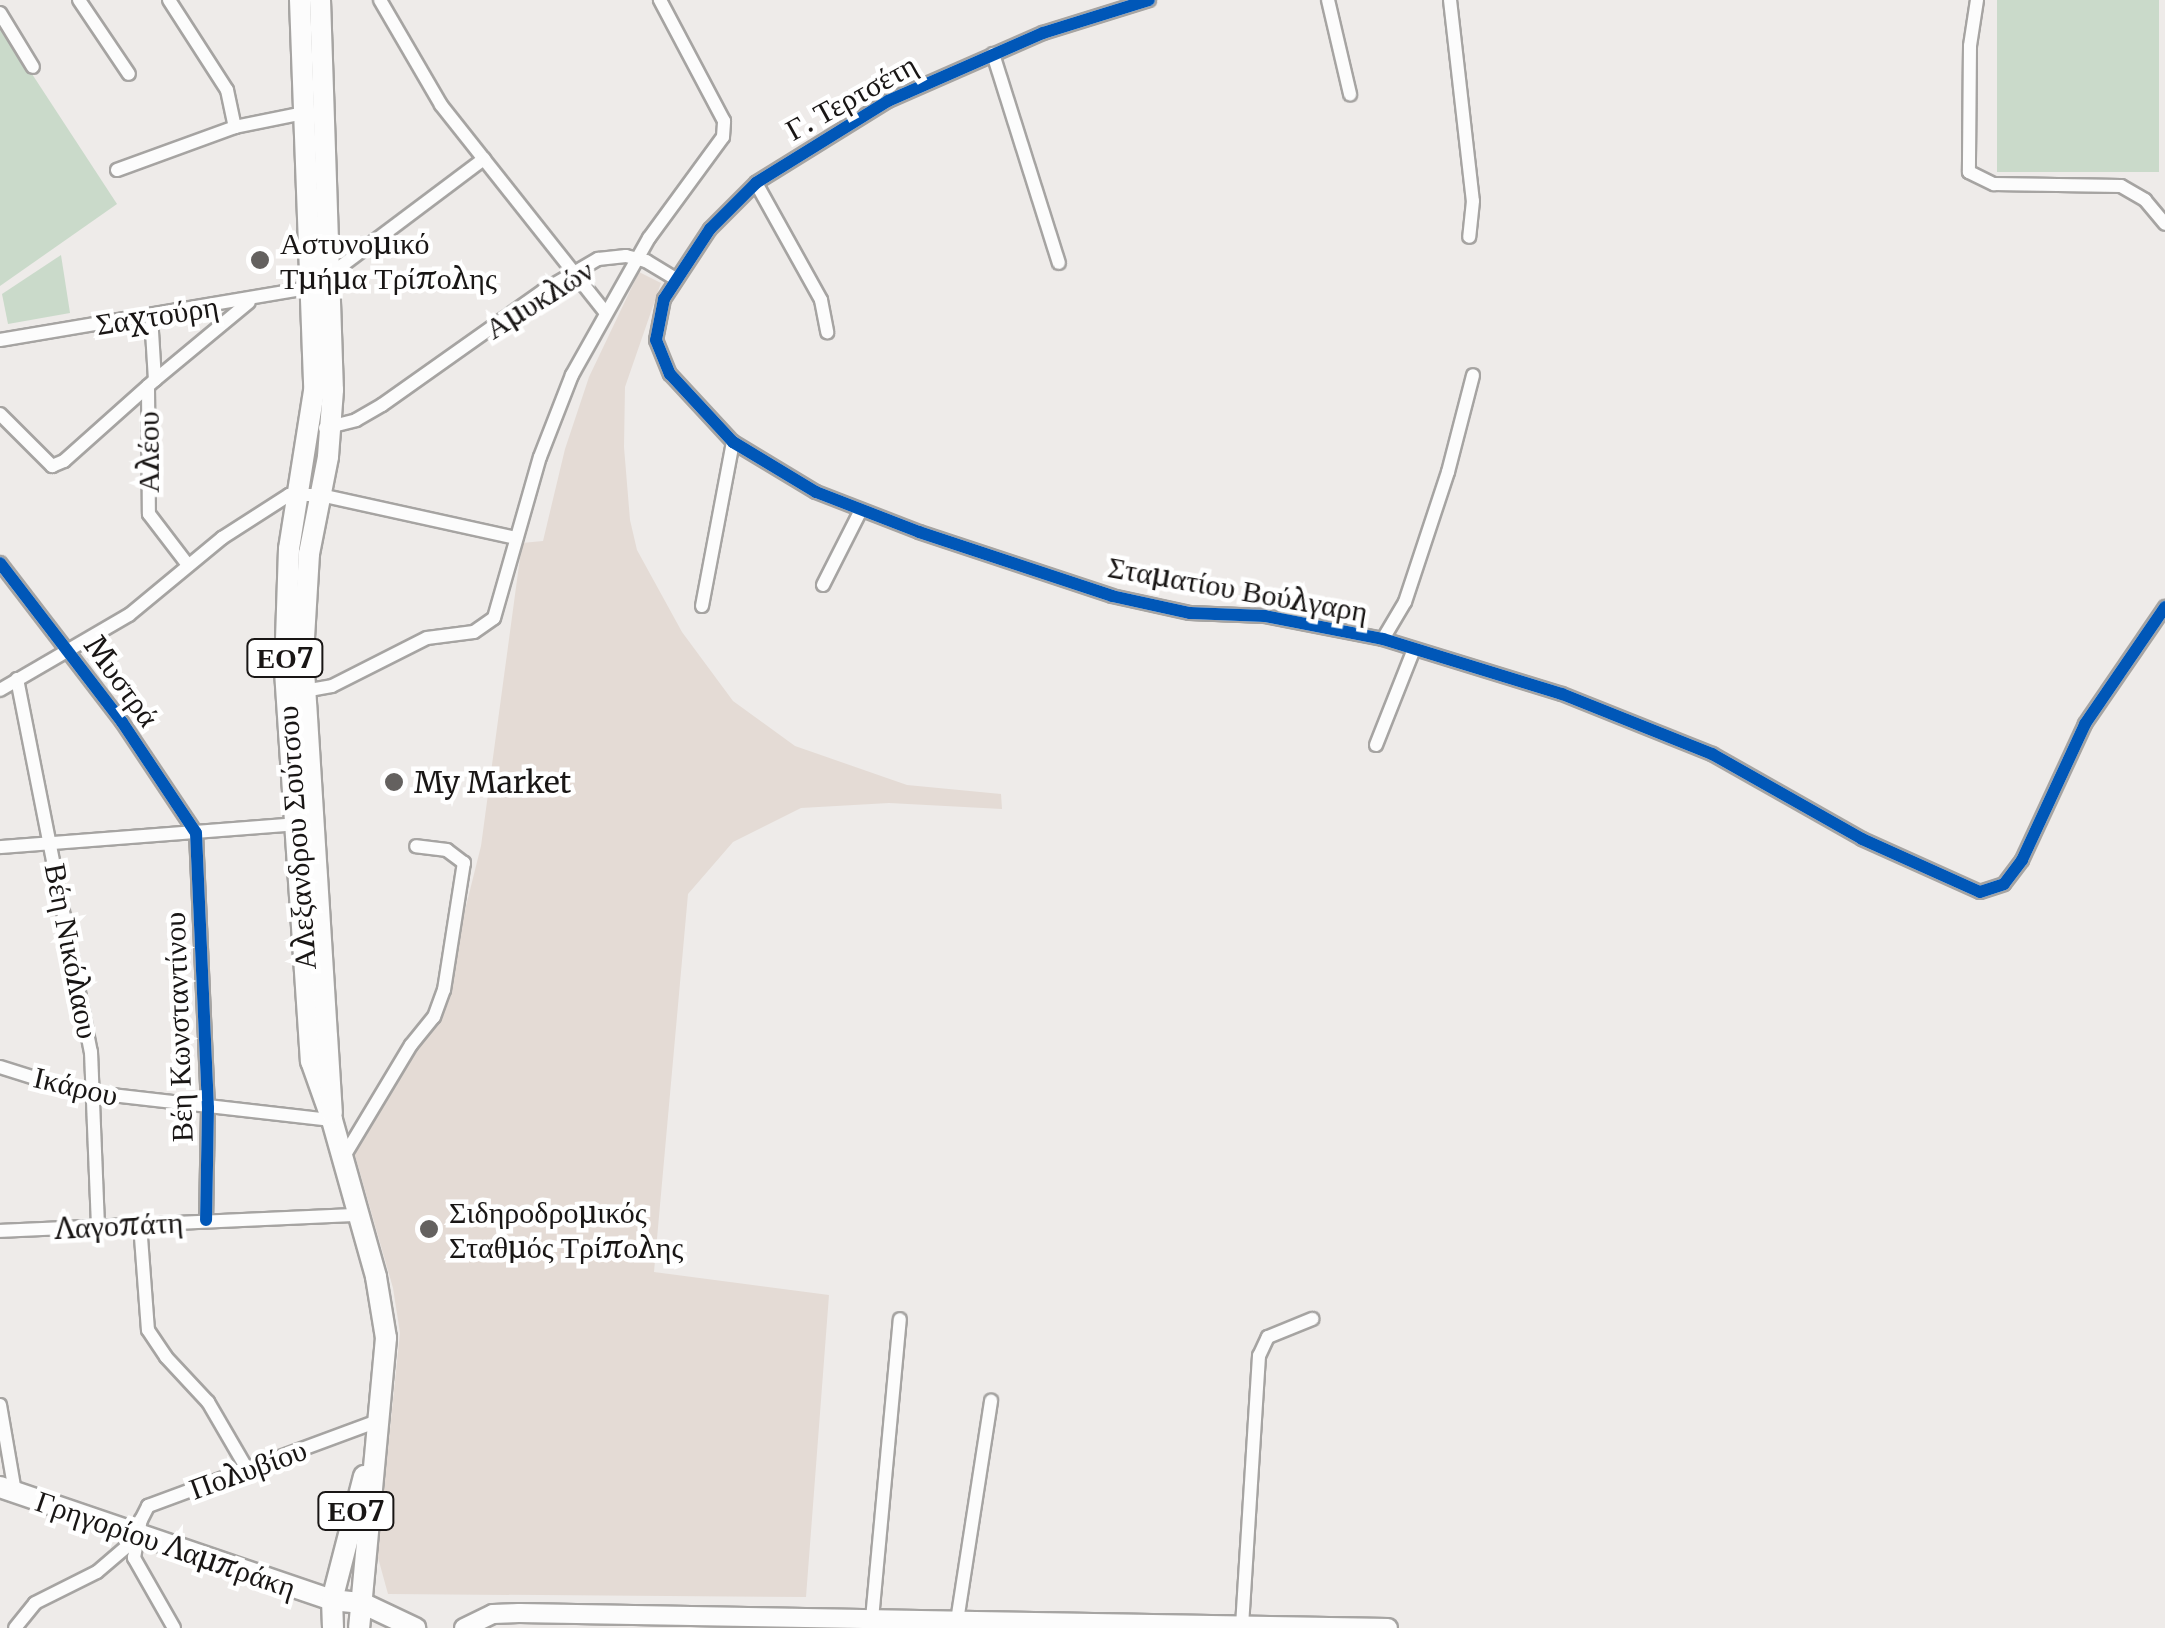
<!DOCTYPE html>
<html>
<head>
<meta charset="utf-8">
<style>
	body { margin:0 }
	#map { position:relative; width:2165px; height:1628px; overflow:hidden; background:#eeebe9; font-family:Merriweather,serif }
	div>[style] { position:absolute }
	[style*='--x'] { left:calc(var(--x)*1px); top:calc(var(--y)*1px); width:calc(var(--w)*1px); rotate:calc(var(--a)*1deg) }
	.built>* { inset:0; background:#e4dbd5 }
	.green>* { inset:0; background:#cadaca; transform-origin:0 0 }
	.roads { filter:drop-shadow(2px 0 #a6a4a2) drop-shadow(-2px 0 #a6a4a2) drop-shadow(0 2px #a6a4a2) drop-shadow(0 -2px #a6a4a2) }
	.street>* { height:12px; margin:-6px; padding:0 6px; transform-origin:6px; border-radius:6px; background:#fcfcfc }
	.secondary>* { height:18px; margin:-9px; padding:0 9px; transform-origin:9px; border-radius:9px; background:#fcfcfc }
	.primary>* { height:20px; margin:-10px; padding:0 10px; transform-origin:10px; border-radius:10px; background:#fcfcfc }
	.cycleway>* { height:12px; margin:-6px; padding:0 6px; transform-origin:6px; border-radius:6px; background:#0057b8 }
	.dots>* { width:28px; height:28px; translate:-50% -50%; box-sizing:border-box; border:5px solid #fff; border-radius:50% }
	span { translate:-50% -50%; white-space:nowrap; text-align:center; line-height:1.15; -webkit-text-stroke:9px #fff; paint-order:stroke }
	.shield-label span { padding:2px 8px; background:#fff; border:2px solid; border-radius:8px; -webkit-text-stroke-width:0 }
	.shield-label { font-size:28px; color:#191615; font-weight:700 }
	.street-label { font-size:30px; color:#191615 }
	.poi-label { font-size:30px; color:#191615 }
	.left { translate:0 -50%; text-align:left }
</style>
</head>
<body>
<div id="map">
	<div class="built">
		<div style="clip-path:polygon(639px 272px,661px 283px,625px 387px,624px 447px,630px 520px,637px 550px,682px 632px,733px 701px,795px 746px,907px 785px,1001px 794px,1002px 809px,889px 803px,801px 808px,733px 842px,688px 894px,654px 1272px,829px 1295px,806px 1597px,388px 1594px,377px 1554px,400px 1333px,393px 1288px,354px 1152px,414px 1047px,439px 1014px,481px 846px,522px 543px,543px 541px,565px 449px,589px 377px)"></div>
	</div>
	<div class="green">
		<div style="left:1997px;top:0;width:162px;height:172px"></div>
		<div style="clip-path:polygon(0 25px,117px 204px,0 286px)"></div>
		<div style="clip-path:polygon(61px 255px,70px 313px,8px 324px,2px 294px)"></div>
	</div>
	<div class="roads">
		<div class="street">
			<div style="--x:79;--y:0;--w:89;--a:56"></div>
			<div style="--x:169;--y:0;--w:107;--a:57.2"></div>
			<div style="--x:227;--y:90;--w:38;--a:78"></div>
			<div style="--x:380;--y:0;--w:121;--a:59.8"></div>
			<div style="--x:441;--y:105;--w:265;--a:51.6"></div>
			<div style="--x:1149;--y:0;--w:111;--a:162.7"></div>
			<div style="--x:1043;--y:33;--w:169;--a:156.3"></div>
			<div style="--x:888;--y:101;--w:155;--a:148.2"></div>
			<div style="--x:756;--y:183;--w:65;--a:135"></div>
			<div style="--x:710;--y:229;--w:84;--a:123.3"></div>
			<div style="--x:664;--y:299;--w:42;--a:101"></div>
			<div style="--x:656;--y:340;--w:37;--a:68"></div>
			<div style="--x:670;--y:374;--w:93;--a:47.2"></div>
			<div style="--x:733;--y:442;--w:97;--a:31.1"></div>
			<div style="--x:816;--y:492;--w:110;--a:21.2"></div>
			<div style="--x:919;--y:532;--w:203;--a:18.3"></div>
			<div style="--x:1112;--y:596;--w:80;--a:12.3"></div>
			<div style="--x:1190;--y:613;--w:75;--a:2.3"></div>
			<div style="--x:1265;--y:616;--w:120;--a:11"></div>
			<div style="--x:1383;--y:639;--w:187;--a:17.1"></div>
			<div style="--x:1562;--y:694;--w:162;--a:21.8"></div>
			<div style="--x:1712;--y:754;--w:172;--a:29.5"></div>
			<div style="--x:1862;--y:839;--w:129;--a:24.2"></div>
			<div style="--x:1980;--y:892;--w:25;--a:-18"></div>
			<div style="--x:2004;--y:884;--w:30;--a:-53"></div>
			<div style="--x:2022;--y:860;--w:150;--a:-65.1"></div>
			<div style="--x:2085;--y:724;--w:142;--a:-55.6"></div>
			<div style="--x:1328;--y:0;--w:97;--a:76.8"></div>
			<div style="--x:1450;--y:0;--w:202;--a:83.5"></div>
			<div style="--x:1473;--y:201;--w:36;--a:96"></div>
			<div style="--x:1977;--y:0;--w:47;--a:98.7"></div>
			<div style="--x:1970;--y:46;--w:126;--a:90.5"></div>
			<div style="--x:1969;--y:172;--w:28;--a:26"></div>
			<div style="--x:1994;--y:184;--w:127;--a:0.9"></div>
			<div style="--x:2121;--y:186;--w:28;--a:30"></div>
			<div style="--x:2145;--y:200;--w:31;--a:50"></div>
			<div style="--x:0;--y:13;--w:63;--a:58.6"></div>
			<div style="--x:993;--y:54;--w:219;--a:72.5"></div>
			<div style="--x:117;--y:170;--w:126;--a:-20"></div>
			<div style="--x:235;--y:127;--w:70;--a:-11.5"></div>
			<div style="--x:756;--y:183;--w:134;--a:60.9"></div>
			<div style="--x:821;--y:300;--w:33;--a:79"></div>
			<div style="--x:151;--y:315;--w:65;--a:86.5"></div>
			<div style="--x:155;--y:380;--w:122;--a:-39.7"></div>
			<div style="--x:0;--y:340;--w:307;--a:-9.6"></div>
			<div style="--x:303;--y:289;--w:33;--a:-29"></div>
			<div style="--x:332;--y:273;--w:190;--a:-36.9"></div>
			<div style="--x:148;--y:386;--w:128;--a:89.6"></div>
			<div style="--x:149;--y:514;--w:64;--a:52.6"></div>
			<div style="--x:0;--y:414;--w:74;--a:45"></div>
			<div style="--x:52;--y:466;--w:13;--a:-23"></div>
			<div style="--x:64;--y:461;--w:122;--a:-41.7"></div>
			<div style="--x:325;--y:428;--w:32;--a:-14"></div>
			<div style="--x:356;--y:420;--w:30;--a:-30"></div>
			<div style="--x:382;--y:405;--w:197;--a:-35.3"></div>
			<div style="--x:543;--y:291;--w:64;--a:-30.2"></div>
			<div style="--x:598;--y:259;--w:28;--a:-6"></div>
			<div style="--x:626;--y:256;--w:21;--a:14"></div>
			<div style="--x:646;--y:261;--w:35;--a:31"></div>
			<div style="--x:0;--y:563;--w:200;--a:52.5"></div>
			<div style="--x:122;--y:722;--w:133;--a:56.3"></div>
			<div style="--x:196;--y:833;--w:275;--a:87.5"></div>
			<div style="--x:208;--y:1108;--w:112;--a:91"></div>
			<div style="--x:823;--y:585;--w:84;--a:-63.1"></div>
			<div style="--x:702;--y:606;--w:167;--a:-79.3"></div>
			<div style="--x:1383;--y:639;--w:43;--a:-59.3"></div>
			<div style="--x:1405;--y:602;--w:137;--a:-71.7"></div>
			<div style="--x:1448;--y:472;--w:100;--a:-75.5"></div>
			<div style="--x:17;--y:679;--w:380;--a:78.8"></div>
			<div style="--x:91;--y:1052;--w:175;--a:87.7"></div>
			<div style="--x:0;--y:690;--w:149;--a:-30.2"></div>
			<div style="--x:129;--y:615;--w:121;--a:-39.6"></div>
			<div style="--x:222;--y:538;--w:80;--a:-32.7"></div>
			<div style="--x:289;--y:495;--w:31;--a:0"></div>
			<div style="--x:320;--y:495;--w:201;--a:12.4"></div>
			<div style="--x:304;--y:691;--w:28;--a:-10"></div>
			<div style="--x:332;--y:686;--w:106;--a:-26.8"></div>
			<div style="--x:427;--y:638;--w:47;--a:-7.3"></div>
			<div style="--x:474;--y:632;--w:24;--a:-35"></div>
			<div style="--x:494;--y:618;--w:167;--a:-74.1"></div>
			<div style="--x:540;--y:457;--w:88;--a:-68.7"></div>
			<div style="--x:572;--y:375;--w:157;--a:-60.7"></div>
			<div style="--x:649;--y:238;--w:125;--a:-53.8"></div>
			<div style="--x:723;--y:137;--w:16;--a:-86"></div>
			<div style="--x:724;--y:121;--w:137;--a:-117.9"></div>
			<div style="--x:1376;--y:745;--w:103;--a:-68.4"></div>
			<div style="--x:0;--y:847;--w:303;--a:-4.4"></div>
			<div style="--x:0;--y:1067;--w:80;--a:17.5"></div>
			<div style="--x:76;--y:1091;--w:258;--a:6.5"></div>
			<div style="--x:343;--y:1158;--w:132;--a:-59"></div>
			<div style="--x:411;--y:1045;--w:36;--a:-51"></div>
			<div style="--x:434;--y:1017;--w:29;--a:-70"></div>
			<div style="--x:444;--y:990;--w:129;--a:-81.1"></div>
			<div style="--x:464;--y:863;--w:21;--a:-143"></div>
			<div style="--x:447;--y:850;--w:31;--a:-173"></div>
			<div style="--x:140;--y:1224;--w:106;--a:85.7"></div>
			<div style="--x:148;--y:1330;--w:32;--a:56"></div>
			<div style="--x:166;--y:1357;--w:62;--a:47"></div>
			<div style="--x:208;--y:1402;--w:78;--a:59.8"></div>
			<div style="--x:0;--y:1231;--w:359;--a:-2.6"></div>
			<div style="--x:0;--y:1405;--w:88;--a:80.2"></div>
			<div style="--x:872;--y:1619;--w:301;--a:-84.7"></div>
			<div style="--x:957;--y:1621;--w:223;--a:-81.2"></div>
			<div style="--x:1242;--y:1626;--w:271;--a:-86.4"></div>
			<div style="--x:1259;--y:1356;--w:21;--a:-65"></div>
			<div style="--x:1268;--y:1337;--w:48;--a:-22.2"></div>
			<div style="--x:15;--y:1628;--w:32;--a:-51"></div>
			<div style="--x:35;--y:1603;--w:69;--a:-26.6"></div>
			<div style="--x:97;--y:1572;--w:54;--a:-40.5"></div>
			<div style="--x:174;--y:1628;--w:81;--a:-119.7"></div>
			<div style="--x:134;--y:1558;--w:39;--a:-80"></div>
			<div style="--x:141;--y:1520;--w:16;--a:-63"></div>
			<div style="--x:148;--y:1506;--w:245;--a:-20.3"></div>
		</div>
		<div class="secondary">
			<div style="--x:464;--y:1628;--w:32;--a:-26"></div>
			<div style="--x:493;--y:1614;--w:26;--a:-2"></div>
			<div style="--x:519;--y:1613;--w:869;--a:0.99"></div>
		</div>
		<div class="primary">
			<div style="--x:300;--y:0;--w:391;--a:87.9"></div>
			<div style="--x:314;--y:391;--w:160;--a:99"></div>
			<div style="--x:289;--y:549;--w:122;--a:91.9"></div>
			<div style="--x:285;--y:671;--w:391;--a:86.2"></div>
			<div style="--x:311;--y:1061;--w:63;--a:70.4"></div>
			<div style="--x:332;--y:1120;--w:163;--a:74.3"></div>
			<div style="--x:376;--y:1277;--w:62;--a:80.7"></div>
			<div style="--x:386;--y:1338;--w:291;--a:95.3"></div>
			<div style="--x:320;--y:0;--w:390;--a:88.1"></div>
			<div style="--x:333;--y:390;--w:67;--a:94.3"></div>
			<div style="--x:328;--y:457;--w:99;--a:101.1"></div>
			<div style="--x:309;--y:554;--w:100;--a:93.4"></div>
			<div style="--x:303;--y:654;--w:460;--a:86.4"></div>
			<div style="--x:0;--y:1487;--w:351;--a:18.8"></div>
			<div style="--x:332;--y:1600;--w:30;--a:6"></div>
			<div style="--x:362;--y:1603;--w:59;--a:25.3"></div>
			<div style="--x:333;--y:1628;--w:28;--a:-92"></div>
			<div style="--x:332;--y:1600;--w:128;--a:-75.5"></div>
		</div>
	</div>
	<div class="cycleway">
		<div style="--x:1149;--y:0;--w:111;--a:162.7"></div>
		<div style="--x:1043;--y:33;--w:169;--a:156.3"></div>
		<div style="--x:888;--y:101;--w:155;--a:148.2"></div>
		<div style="--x:756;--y:183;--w:65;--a:135"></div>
		<div style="--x:710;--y:229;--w:84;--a:123.3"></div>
		<div style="--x:664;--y:299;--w:42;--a:101"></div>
		<div style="--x:656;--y:340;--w:37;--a:68"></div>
		<div style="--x:670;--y:374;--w:93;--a:47.2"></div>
		<div style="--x:733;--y:442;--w:97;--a:31.1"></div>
		<div style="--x:816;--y:492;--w:110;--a:21.2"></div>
		<div style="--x:919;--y:532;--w:203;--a:18.3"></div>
		<div style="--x:1112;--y:596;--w:80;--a:12.3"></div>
		<div style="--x:1190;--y:613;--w:75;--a:2.3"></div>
		<div style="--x:1265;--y:616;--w:120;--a:11"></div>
		<div style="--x:1383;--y:639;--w:187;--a:17.1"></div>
		<div style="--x:1562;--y:694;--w:162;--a:21.8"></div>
		<div style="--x:1712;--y:754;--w:172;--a:29.5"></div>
		<div style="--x:1862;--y:839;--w:129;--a:24.2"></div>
		<div style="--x:1980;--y:892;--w:25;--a:-18"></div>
		<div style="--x:2004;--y:884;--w:30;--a:-53"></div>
		<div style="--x:2022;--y:860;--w:150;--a:-65.1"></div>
		<div style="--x:2085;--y:724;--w:142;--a:-55.6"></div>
		<div style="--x:0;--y:563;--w:200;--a:52.5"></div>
		<div style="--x:122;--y:722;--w:133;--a:56.3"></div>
		<div style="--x:196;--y:833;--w:275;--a:87.5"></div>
		<div style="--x:208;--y:1108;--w:112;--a:91"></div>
	</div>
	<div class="dots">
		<div style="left:260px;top:260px;background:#64615f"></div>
		<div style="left:394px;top:782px;background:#64615f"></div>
		<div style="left:429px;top:1229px;background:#64615f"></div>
	</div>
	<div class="shield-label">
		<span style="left:285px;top:658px">ΕΟ7</span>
		<span style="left:356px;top:1511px">ΕΟ7</span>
	</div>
	<div class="street-label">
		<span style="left:851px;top:97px;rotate:-29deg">Γ. Τερτσέτη</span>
		<span style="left:539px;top:299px;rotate:-32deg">Αμυκλών</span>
		<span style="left:157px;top:315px;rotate:-9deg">Σαχτούρη</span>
		<span style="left:148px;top:452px;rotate:-90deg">Αλέου</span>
		<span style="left:1238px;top:589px;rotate:10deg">Σταματίου Βούλγαρη</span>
		<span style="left:122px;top:681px;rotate:54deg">Μυστρά</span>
		<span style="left:296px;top:838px;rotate:-94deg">Αλεξανδρου Σούτσου</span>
		<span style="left:72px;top:951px;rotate:79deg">Βέη Νικόλαου</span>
		<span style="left:178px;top:1027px;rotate:-92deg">Βέη Κωνσταντίνου</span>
		<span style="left:76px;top:1086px;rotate:13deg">Ικάρου</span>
		<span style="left:119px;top:1225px;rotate:-3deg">Λαγοπάτη</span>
		<span style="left:248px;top:1469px;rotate:-20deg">Πολυβίου</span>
		<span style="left:166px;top:1544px;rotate:19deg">Γρηγορίου Λαμπράκη</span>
	</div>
	<div class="poi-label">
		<span class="left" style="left:280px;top:260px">Αστυνομικό<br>Τμήμα Τρίπολης</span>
		<span class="left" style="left:414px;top:782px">My Market</span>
		<span class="left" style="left:449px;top:1229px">Σιδηροδρομικός<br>Σταθμός Τρίπολης</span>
	</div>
</div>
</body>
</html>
